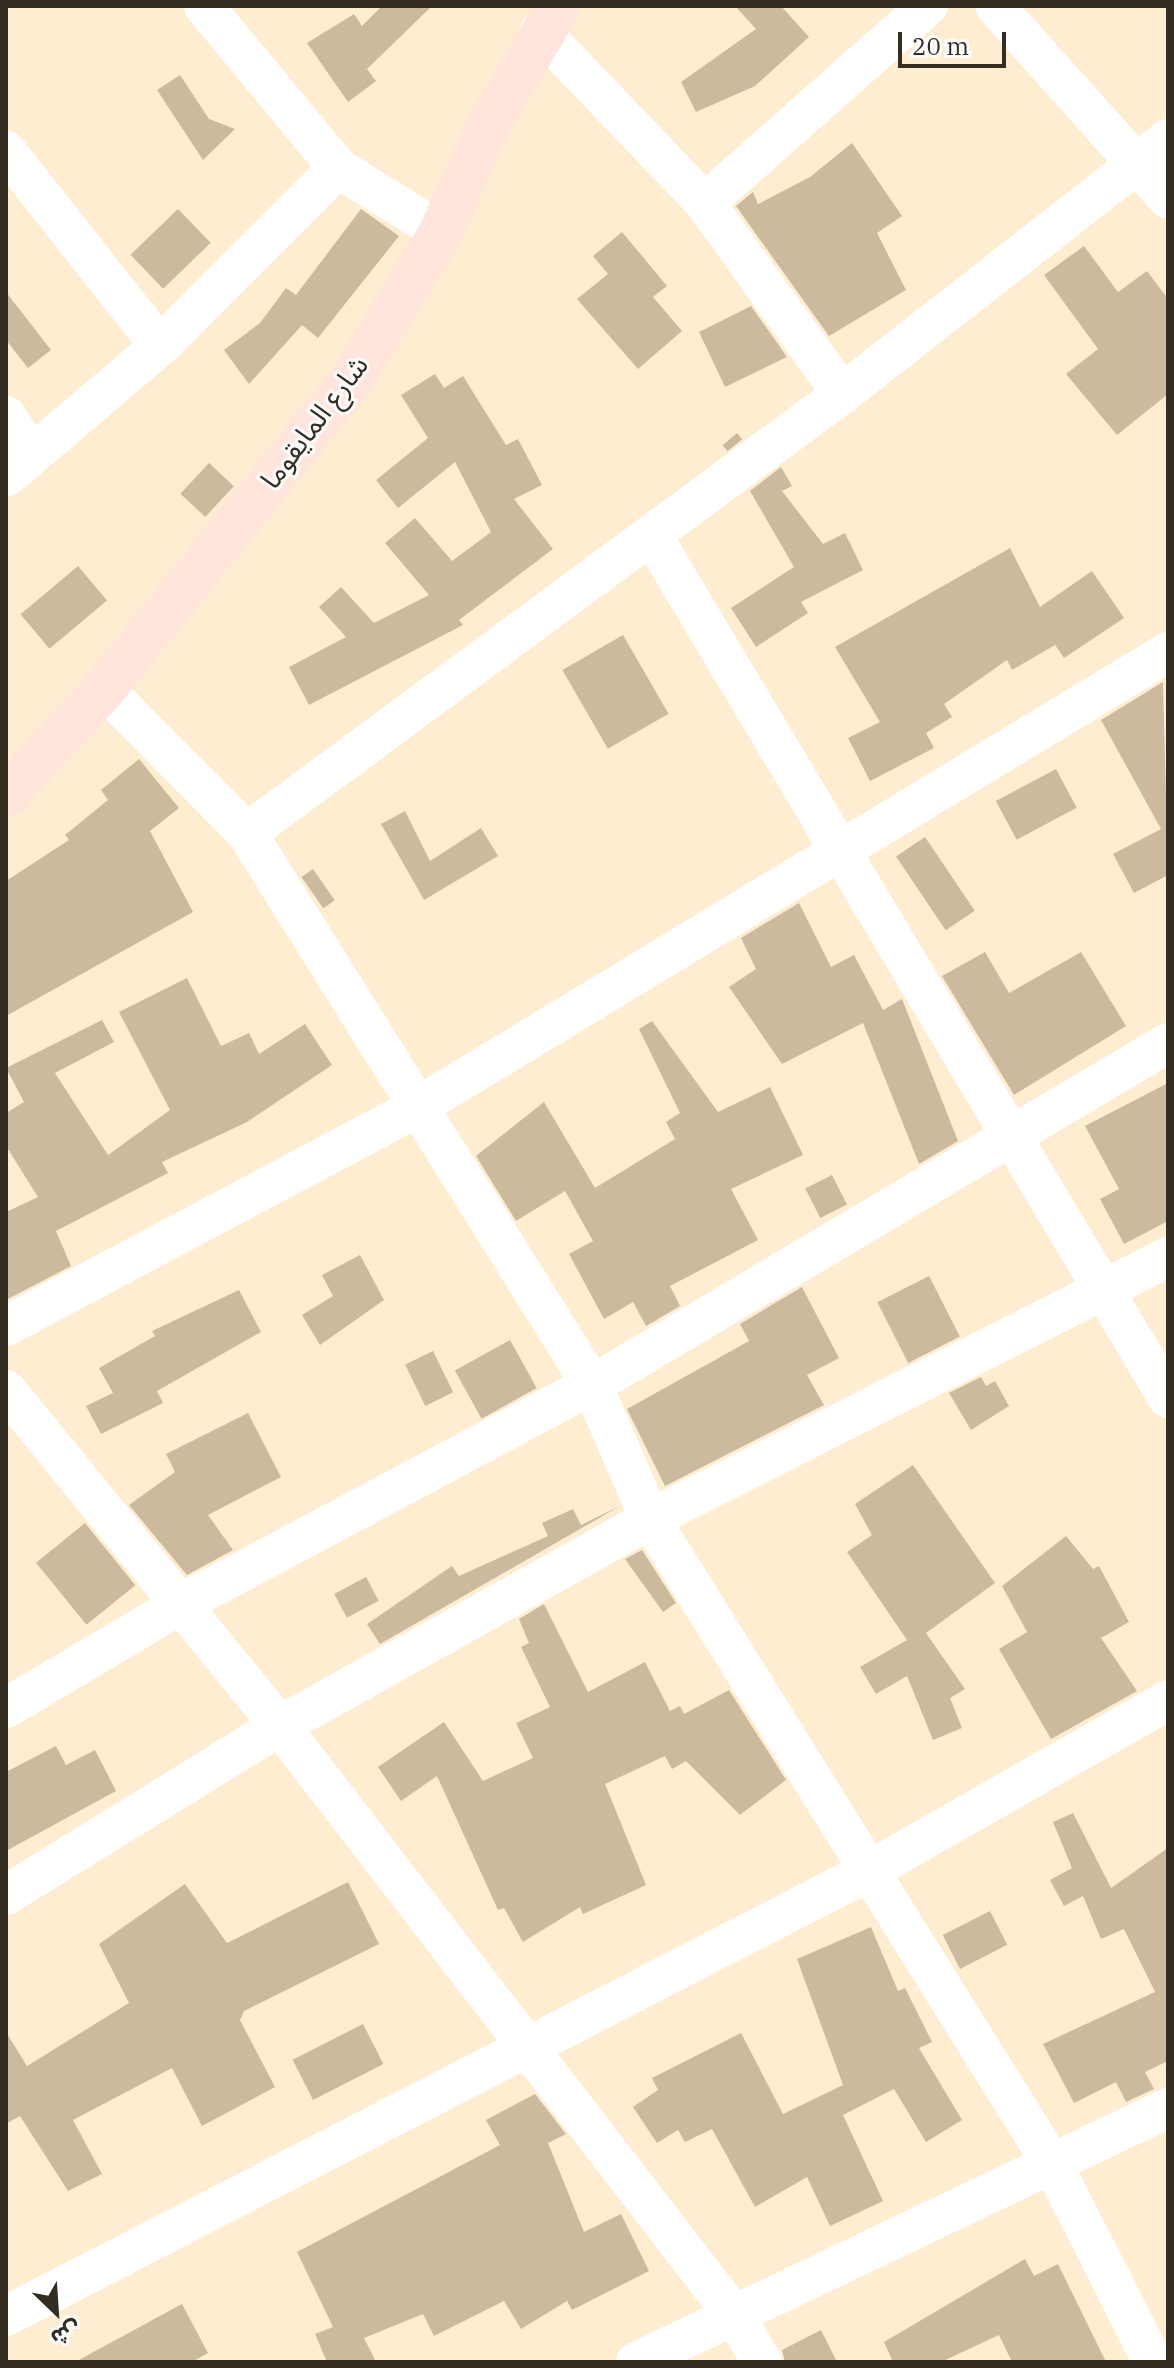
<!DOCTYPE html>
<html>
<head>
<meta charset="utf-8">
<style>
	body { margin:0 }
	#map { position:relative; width:1174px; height:2368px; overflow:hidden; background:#ffedd1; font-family:"IBM Plex Serif","Noto Sans Arabic",serif }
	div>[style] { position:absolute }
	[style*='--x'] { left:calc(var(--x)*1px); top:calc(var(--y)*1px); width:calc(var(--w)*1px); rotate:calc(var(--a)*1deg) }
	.building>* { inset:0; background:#ccba9e; transform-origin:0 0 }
	.street>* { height:40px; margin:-20px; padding:0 20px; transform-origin:20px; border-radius:20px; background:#fff }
	.secondary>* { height:44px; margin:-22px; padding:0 22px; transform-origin:22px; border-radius:22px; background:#ffe5dc }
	span { translate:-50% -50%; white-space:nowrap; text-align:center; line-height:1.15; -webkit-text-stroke:6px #fcfcfc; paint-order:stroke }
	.street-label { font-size:28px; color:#332d22 }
	.frame { position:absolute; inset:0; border:8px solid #332d22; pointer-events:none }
	.north { position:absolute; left:16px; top:2272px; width:80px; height:80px; -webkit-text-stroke:6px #fcfcfc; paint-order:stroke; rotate:155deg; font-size:22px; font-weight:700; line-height:32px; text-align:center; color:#332d22 }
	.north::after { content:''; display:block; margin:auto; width:28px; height:36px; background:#332d22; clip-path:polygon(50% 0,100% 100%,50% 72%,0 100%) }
	.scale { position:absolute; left:898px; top:32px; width:108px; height:36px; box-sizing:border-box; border:4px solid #332d22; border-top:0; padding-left:10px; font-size:24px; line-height:28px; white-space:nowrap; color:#332d22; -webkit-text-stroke:6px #fcfcfc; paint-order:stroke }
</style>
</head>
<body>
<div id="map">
	<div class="building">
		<div style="clip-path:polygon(382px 6px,432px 6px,367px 69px,376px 81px,348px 102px,307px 43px,354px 14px,362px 26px)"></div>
		<div style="clip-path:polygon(735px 6px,781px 6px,809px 37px,755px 86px,696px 112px,681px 82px,756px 29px)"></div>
		<div style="clip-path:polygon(180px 75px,209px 119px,235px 129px,203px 160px,157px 90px)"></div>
		<div style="clip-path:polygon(852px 143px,902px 216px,877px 233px,906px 290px,829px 336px,736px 206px,753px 192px,758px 204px,810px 177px)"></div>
		<div style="left:178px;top:209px;width:47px;height:66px;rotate:46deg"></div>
		<div style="clip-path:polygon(361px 209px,399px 236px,318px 338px,302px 325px,249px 384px,224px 350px,260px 323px,286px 288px,296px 295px)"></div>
		<div style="clip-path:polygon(622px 232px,667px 286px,653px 297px,682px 331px,638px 369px,577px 299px,608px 274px,593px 256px)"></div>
		<div style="clip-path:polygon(1084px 246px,1118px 292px,1147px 271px,1168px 299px,1168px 394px,1117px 435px,1066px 374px,1098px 349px,1044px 275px)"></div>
		<div style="clip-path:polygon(6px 292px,51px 350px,28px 368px,6px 340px)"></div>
		<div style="clip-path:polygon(751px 306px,787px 357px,725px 387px,699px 332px)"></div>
		<div style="clip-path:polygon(435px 374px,444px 388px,463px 376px,506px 445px,518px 439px,542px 485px,514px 499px,553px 549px,459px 620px,463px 625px,309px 705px,289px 667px,346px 637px,319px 607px,341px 587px,374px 623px,429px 595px,385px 543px,415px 518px,452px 561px,491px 532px,455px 462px,398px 508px,376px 480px,428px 438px,401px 395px)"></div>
		<div style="left:737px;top:433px;width:8px;height:19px;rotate:50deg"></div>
		<div style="left:209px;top:463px;width:34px;height:42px;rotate:43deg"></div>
		<div style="clip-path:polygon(781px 467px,792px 486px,782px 491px,823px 544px,845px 533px,863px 570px,801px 602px,808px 613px,756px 647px,731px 608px,794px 567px,750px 491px)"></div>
		<div style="clip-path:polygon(1010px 548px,1040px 607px,1092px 571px,1124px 618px,1064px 658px,1055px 645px,1012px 670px,1007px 660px,944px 704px,952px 717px,926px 733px,934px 748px,870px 781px,848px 738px,880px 722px,835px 647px)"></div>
		<div style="left:78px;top:566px;width:45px;height:75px;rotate:50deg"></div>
		<div style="left:623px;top:635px;width:91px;height:70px;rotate:60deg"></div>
		<div style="clip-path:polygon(1163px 682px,1168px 875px,1134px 893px,1113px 854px,1161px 829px,1101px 720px)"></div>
		<div style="clip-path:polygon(139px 759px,179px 808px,150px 831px,193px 912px,6px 1016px,6px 881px,69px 840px,65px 835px,108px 800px,101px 790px)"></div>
		<div style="left:1056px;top:769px;width:44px;height:68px;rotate:62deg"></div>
		<div style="clip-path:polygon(405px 811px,430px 861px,481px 828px,498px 856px,424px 900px,381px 824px)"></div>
		<div style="left:925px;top:837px;width:89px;height:35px;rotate:56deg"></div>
		<div style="left:313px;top:869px;width:38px;height:14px;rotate:55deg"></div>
		<div style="clip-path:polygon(799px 903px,831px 967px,854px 955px,883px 1010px,902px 999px,958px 1141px,919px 1164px,863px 1023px,782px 1064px,729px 987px,756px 969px,741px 938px)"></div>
		<div style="clip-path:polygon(985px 952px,1009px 993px,1081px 952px,1126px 1026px,1014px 1095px,942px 976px)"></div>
		<div style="clip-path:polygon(187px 978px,221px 1046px,249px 1033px,259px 1054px,305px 1024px,332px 1065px,247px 1122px,162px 1162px,168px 1173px,56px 1231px,71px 1266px,6px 1300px,6px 1212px,38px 1197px,6px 1146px,6px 1113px,24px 1102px,6px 1068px,102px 1020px,114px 1042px,55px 1073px,108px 1155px,170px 1110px,119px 1012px)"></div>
		<div style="clip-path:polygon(652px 1021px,718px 1112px,770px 1087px,803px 1155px,731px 1189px,758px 1240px,670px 1286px,680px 1306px,646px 1326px,633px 1302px,604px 1319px,569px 1254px,593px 1241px,565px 1191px,516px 1221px,476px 1156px,544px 1102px,595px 1188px,675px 1139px,666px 1122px,680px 1113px,639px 1029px)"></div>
		<div style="clip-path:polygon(1168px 1083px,1168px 1221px,1124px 1244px,1100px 1199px,1119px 1189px,1085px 1126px)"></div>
		<div style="left:832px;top:1175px;width:33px;height:30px;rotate:63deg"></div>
		<div style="clip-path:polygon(360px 1255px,384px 1300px,320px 1345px,302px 1315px,333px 1296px,322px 1275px)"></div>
		<div style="left:929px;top:1276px;width:68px;height:58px;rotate:63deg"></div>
		<div style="clip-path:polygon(802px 1287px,839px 1358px,807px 1375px,824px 1405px,665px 1486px,627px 1409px,749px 1341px,740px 1324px)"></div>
		<div style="clip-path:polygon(239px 1290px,261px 1332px,157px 1391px,163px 1403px,101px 1434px,86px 1406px,113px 1393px,99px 1368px,155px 1336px,152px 1331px)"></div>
		<div style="left:510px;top:1340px;width:55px;height:63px;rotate:61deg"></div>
		<div style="left:433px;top:1351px;width:46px;height:31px;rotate:64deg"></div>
		<div style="clip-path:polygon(981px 1377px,986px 1386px,995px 1381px,1009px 1406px,971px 1430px,949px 1393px)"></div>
		<div style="clip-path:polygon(248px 1413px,281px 1477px,208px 1515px,233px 1550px,187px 1575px,129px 1505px,175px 1472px,166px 1454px)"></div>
		<div style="clip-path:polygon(913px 1465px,995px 1583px,926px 1633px,965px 1689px,950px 1698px,962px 1728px,933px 1740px,907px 1676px,876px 1694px,860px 1667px,907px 1640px,847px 1552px,872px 1535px,855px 1504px)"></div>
		<div style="clip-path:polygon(620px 1506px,380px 1644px,367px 1624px,452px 1566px,459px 1576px,548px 1536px,542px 1523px,573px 1509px,581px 1525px)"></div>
		<div style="left:85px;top:1523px;width:80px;height:63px;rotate:51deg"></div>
		<div style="clip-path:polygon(1066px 1536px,1093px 1569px,1099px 1566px,1129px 1622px,1101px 1638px,1137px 1691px,1051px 1739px,999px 1649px,1027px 1632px,1002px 1586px)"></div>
		<div style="clip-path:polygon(642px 1550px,676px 1603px,663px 1612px,625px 1559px)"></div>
		<div style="left:366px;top:1577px;width:27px;height:36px;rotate:62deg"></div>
		<div style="clip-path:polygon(544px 1604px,588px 1692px,645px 1662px,670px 1711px,680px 1706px,684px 1714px,729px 1690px,786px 1780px,740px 1815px,686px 1761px,672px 1769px,665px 1756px,605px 1784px,646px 1885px,583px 1914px,580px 1907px,523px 1942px,504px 1908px,498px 1910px,437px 1776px,401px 1801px,378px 1767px,444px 1722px,483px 1781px,533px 1758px,516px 1723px,550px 1707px,521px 1647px,529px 1643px,519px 1619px)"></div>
		<div style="clip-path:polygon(56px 1746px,66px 1765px,95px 1750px,116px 1791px,6px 1851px,6px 1772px)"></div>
		<div style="clip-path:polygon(1073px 1813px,1111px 1888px,1168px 1848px,1168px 2061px,1145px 2072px,1154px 2089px,1126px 2102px,1116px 2082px,1074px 2103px,1043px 2044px,1155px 1992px,1124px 1929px,1101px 1939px,1083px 1896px,1064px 1906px,1050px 1880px,1072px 1868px,1053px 1822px)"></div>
		<div style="clip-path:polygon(348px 1882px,379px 1944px,244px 2011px,240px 2020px,275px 2087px,202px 2126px,172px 2068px,73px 2120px,102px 2174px,68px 2191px,20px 2116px,6px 2124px,6px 2032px,27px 2066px,129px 2003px,99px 1944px,185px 1884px,227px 1943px)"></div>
		<div style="left:990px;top:1911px;width:38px;height:53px;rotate:63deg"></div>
		<div style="clip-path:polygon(871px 1927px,898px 1991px,905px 1988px,932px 2042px,919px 2048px,962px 2120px,926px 2142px,894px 2089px,843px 2115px,883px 2201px,830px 2226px,807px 2177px,755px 2207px,712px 2129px,685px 2142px,678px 2130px,657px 2143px,633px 2107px,658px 2090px,652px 2078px,741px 2033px,783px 2114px,843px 2085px,797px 1959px)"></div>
		<div style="left:363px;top:2024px;width:45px;height:79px;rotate:63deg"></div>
		<div style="clip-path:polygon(535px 2094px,566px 2134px,548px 2143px,584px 2232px,621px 2214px,649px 2271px,572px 2310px,567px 2301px,521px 2329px,504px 2301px,434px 2336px,423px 2314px,364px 2338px,376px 2362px,327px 2362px,315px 2334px,333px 2327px,297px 2252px,500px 2145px,486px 2120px)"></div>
		<div style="clip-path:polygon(1025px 2259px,1034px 2276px,1058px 2264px,1106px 2362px,1012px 2362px,999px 2335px,941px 2362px,893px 2362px,884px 2342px)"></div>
		<div style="clip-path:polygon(182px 2304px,208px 2353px,192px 2362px,75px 2362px)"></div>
		<div style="clip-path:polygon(821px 2330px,837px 2362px,785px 2362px,782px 2350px)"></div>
	</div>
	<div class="street">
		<div style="--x:204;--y:6;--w:210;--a:50.4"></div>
		<div style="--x:338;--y:168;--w:121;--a:31.9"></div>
		<div style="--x:995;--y:6;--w:259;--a:48.1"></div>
		<div style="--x:540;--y:31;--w:238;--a:46.2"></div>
		<div style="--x:705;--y:203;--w:235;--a:54.3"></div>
		<div style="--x:6;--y:151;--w:248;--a:51.7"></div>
		<div style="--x:705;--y:203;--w:298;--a:-41.5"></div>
		<div style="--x:6;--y:416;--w:44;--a:57"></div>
		<div style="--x:6;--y:477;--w:202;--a:-40.4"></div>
		<div style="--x:160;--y:346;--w:252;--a:-45"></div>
		<div style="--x:652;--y:536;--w:1005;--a:59.09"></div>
		<div style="--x:104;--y:689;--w:203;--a:45.2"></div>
		<div style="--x:247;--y:833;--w:651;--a:57.99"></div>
		<div style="--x:592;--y:1385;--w:146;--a:66.6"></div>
		<div style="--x:650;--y:1519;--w:764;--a:58.06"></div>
		<div style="--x:1054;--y:2167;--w:219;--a:63.1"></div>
		<div style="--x:247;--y:833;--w:739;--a:-36.42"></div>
		<div style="--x:842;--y:394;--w:414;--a:-38"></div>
		<div style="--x:6;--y:1326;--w:462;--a:-28"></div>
		<div style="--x:414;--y:1109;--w:882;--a:-31.22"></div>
		<div style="--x:6;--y:1390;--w:434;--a:50.8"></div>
		<div style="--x:280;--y:1726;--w:744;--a:52.38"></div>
		<div style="--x:734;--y:2315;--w:55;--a:59.2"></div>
		<div style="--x:6;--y:1708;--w:204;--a:-30.7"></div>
		<div style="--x:181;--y:1604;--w:466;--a:-28.1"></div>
		<div style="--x:592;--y:1385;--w:670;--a:-30.7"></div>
		<div style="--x:6;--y:1895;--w:322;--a:-31.7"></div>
		<div style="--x:280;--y:1726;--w:424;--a:-29.2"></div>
		<div style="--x:650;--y:1519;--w:580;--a:-26.83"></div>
		<div style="--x:6;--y:2316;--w:969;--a:-27.28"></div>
		<div style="--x:867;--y:1872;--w:347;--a:-29.7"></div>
		<div style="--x:636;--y:2362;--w:590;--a:-25.52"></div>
	</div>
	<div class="secondary">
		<div style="--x:6;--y:796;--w:145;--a:-47.5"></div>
		<div style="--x:104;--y:689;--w:397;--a:-51.3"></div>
		<div style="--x:352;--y:379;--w:172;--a:-58.8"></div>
		<div style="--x:441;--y:232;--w:116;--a:-66.1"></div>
		<div style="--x:488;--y:126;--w:139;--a:-59.4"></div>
	</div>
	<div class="street-label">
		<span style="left:314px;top:422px;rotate:-53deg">شارع المايقوما</span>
	</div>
	<div class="frame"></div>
	<div class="north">ش</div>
	<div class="scale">20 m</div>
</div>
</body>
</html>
